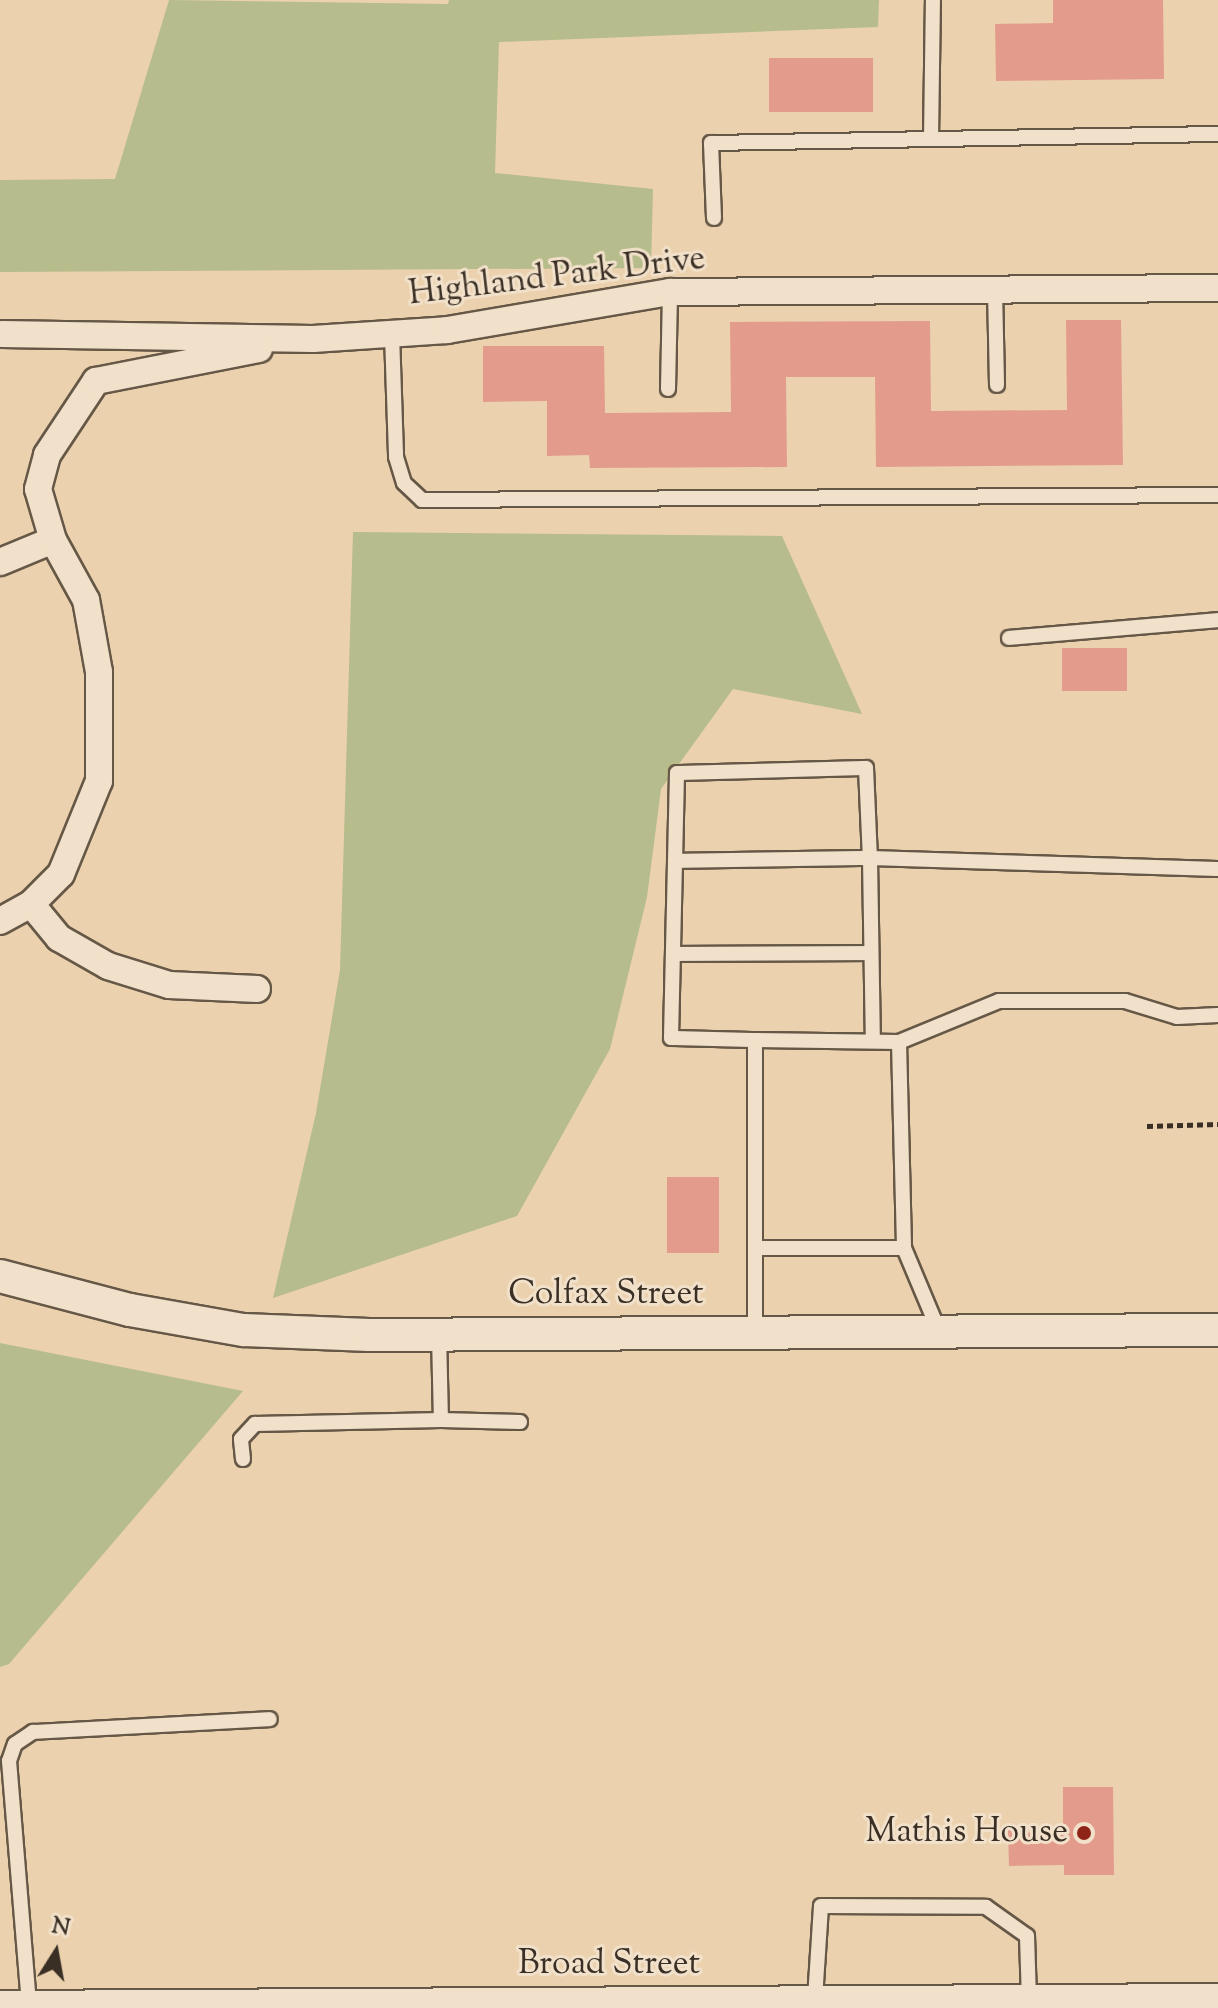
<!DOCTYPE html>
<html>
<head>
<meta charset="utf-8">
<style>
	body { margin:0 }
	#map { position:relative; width:1218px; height:2008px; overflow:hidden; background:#ebd1ad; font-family:"Sorts Mill Goudy",serif }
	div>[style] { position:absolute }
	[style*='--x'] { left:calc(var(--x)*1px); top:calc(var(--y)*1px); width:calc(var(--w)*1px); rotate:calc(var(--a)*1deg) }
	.green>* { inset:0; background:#b6bc8b }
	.building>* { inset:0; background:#e39c8c; transform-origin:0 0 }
	.path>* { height:5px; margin-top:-2.5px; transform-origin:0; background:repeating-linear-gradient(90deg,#3a2f25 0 6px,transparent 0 10px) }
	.roads { filter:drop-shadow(2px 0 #665847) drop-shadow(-2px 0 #665847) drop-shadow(0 2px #665847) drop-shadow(0 -2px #665847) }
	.service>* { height:14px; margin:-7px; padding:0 7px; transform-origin:7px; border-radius:7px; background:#f2e1ca }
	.minor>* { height:26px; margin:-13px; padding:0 13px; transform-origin:13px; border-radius:13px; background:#f2e1ca }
	.tertiary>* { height:32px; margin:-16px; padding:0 16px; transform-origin:16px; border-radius:16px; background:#f2e1ca }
	.dots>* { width:22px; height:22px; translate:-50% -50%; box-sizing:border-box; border:4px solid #f2e1ca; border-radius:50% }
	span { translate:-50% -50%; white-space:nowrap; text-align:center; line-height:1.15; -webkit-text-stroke:6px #f2e1ca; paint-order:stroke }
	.street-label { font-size:34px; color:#3a2f25 }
	.poi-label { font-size:34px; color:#3a2f25 }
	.right { translate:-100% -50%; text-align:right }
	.north { position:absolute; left:16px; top:1912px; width:80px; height:80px; -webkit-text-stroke:6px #f2e1ca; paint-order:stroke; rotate:11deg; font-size:22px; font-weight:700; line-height:32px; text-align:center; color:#3a2f25 }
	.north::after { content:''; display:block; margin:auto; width:28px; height:36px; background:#3a2f25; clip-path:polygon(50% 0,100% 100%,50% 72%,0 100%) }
</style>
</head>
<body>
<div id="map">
	<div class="green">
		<div style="clip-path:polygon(169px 0,448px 4px,449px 0,879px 0,878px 27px,499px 42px,495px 173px,653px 189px,651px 268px,0 272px,0 180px,115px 179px)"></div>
		<div style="clip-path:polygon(353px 532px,782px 536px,862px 714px,733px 689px,661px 789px,647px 897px,610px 1049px,517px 1216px,273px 1298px,316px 1113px,340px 970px)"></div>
		<div style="clip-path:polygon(0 1343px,243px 1391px,9px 1664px,0 1667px)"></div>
	</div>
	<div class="building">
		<div style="clip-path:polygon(1053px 0,1163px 0,1164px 79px,996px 81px,995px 24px,1053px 23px)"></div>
		<div style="left:769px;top:58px;width:104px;height:54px"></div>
		<div style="clip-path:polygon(1066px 320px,1121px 320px,1123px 465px,876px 467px,875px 377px,786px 377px,787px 467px,590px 468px,589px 455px,547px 456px,547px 401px,483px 402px,483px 346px,604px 346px,605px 413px,731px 412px,730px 322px,930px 321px,931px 411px,1067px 410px)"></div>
		<div style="left:1062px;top:648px;width:65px;height:43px"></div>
		<div style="left:667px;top:1177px;width:52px;height:76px"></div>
		<div style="clip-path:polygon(1063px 1787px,1113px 1787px,1114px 1875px,1064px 1875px,1064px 1865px,1009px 1866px,1008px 1830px,1055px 1836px,1055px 1827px,1063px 1827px)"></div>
	</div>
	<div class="path">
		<div style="--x:1147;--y:1126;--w:71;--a:-1.6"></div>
	</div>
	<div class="roads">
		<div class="service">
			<div style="--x:931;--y:139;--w:139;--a:-89.2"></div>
			<div style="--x:714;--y:218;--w:75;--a:-92.3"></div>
			<div style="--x:711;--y:143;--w:507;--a:-1.02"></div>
			<div style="--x:995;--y:289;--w:96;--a:88.8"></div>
			<div style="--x:392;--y:334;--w:123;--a:88.1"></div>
			<div style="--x:396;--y:457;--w:27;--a:73"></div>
			<div style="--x:404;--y:483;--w:25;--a:43"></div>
			<div style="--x:422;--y:500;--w:796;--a:-0.36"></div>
			<div style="--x:668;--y:389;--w:97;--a:-88.8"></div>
			<div style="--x:1009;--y:638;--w:210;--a:-4.9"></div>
			<div style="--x:675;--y:861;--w:195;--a:-0.9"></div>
			<div style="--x:870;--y:858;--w:183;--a:89.1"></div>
			<div style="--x:673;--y:954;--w:198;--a:-0.3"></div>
			<div style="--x:755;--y:1040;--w:144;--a:0.8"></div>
			<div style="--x:899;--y:1042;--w:108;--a:-22.3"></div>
			<div style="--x:999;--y:1001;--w:126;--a:0"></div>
			<div style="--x:1125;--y:1001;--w:54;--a:17.1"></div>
			<div style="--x:1177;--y:1017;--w:41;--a:-2.8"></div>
			<div style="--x:899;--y:1042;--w:206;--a:88.6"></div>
			<div style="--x:904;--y:1248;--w:88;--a:67.2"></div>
			<div style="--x:755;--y:1248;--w:149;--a:0"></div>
			<div style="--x:755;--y:1333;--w:293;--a:-90"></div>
			<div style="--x:755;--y:1040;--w:84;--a:-178.6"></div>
			<div style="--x:671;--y:1038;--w:265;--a:-88.7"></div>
			<div style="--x:677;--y:773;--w:189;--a:-1.5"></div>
			<div style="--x:866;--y:768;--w:90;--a:87.5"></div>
			<div style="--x:870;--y:858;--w:348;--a:1.8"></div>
			<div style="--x:439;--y:1334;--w:86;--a:88.7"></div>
			<div style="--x:441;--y:1420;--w:79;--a:1.5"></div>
			<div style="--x:243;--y:1459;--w:20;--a:-96"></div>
			<div style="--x:241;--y:1439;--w:21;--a:-47"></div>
			<div style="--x:255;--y:1424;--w:186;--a:-1.2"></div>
			<div style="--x:815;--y:1999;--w:93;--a:-86.3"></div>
			<div style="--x:821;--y:1906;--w:165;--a:0.3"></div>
			<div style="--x:986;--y:1907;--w:50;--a:35.3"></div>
			<div style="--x:1027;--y:1936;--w:62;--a:88.2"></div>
			<div style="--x:29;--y:2004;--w:244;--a:-94.7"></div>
			<div style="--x:9;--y:1761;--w:18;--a:-71"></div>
			<div style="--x:15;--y:1744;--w:22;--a:-34"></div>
			<div style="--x:33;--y:1732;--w:237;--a:-3.1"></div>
		</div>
		<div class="minor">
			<div style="--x:2;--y:334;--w:311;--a:0.9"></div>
			<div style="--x:313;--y:339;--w:134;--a:-3.8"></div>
			<div style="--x:447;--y:330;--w:226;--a:-9.7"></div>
			<div style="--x:670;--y:292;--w:548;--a:-0.42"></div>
			<div style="--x:0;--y:562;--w:57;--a:-22.5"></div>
			<div style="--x:31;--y:904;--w:44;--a:50.5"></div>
			<div style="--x:59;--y:938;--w:56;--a:29.7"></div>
			<div style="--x:108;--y:966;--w:64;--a:17.3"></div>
			<div style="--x:169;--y:985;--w:88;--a:2.6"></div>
			<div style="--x:0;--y:921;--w:35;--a:-29"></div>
			<div style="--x:31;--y:904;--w:42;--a:-45"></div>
			<div style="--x:61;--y:874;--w:100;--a:-67.8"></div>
			<div style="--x:99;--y:781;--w:109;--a:-90"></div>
			<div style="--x:99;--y:672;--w:73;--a:-100.2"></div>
			<div style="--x:86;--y:600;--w:68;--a:-118.8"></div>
			<div style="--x:53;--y:540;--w:53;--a:-106.4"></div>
			<div style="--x:38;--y:489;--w:35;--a:-75"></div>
			<div style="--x:47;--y:455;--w:89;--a:-56.5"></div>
			<div style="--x:96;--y:381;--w:166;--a:-11.1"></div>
			<div style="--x:0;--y:2004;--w:1218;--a:-0.33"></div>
		</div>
		<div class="tertiary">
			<div style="--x:0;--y:1276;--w:134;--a:14.7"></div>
			<div style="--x:130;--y:1310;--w:116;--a:10"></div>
			<div style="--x:244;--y:1330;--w:125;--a:2.3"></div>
			<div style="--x:369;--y:1335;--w:849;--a:-0.34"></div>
		</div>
	</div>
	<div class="dots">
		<div style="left:1084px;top:1833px;background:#8f2418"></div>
	</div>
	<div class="street-label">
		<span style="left:557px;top:277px;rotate:-7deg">Highland Park Drive</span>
		<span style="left:606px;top:1295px">Colfax Street</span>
		<span style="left:609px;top:1965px">Broad Street</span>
	</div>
	<div class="poi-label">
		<span class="right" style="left:1068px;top:1833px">Mathis House</span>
	</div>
	<div class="north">N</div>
</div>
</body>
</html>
